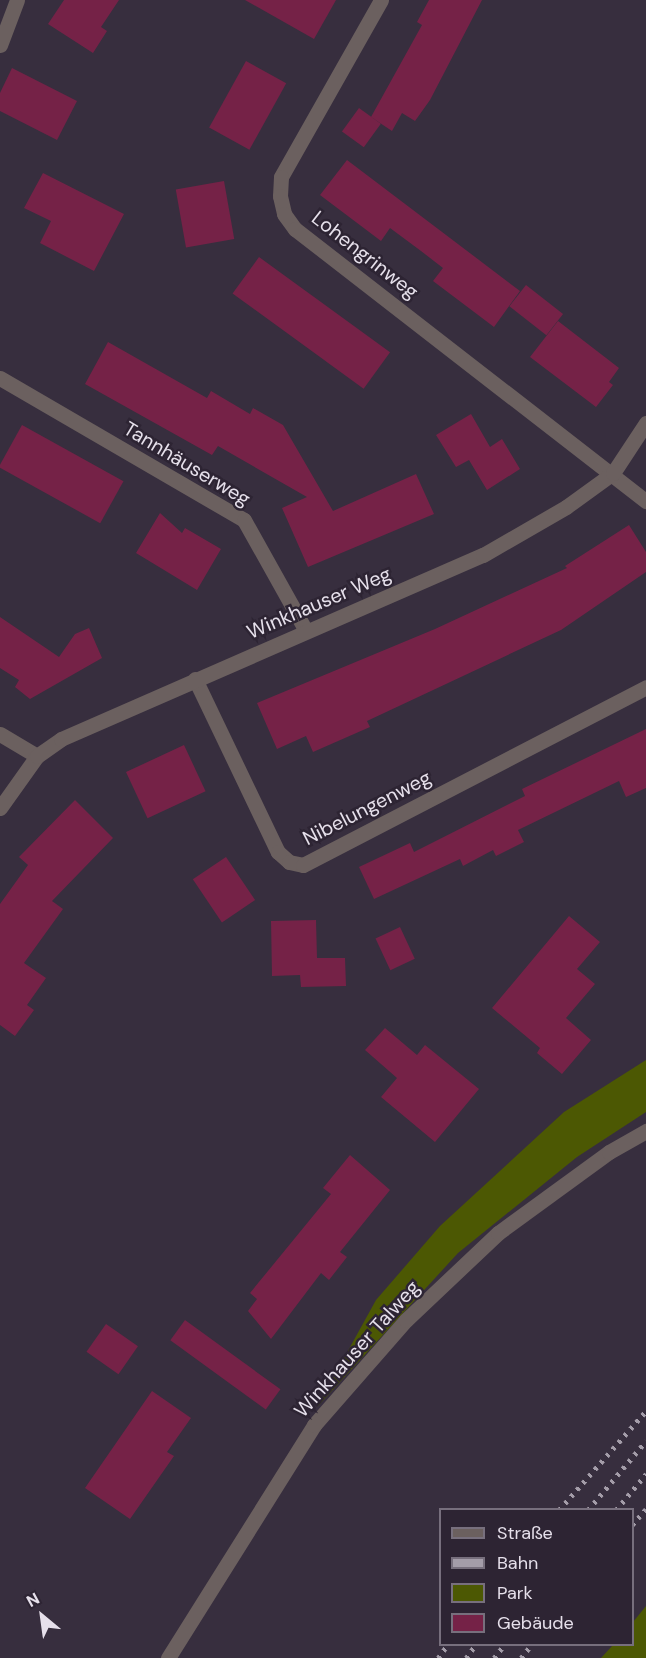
<!DOCTYPE html>
<html>
<head>
<meta charset="utf-8">
<style>
	body { margin:0 }
	#map { position:relative; width:646px; height:1658px; overflow:hidden; background:#372e3e; font-family:"DM Sans",sans-serif }
	div>[style] { position:absolute }
	[style*='--x'] { left:calc(var(--x)*1px); top:calc(var(--y)*1px); width:calc(var(--w)*1px); rotate:calc(var(--a)*1deg) }
	.green>* { inset:0; background:#4c5803 }
	.building>* { inset:0; background:#752247; transform-origin:0 0 }
	.minor>* { height:15px; margin:-7.5px; padding:0 7.5px; transform-origin:7.5px; border-radius:7.5px; background:#6b605f }
	.rail>* { height:4.5px; margin-top:-2.25px; transform-origin:0; background:repeating-linear-gradient(90deg,#a49da9 0 3px,transparent 0 9px) }
	span { translate:-50% -50%; white-space:nowrap; text-align:center; line-height:1.15; -webkit-text-stroke:5px #2d2433; paint-order:stroke }
	.street-label { font-size:20px; color:#e6e0eb }
	.legend { position:absolute; left:439px; top:1508px; width:195px; height:138px; box-sizing:border-box; background:#2d2433; border:2px solid #776f7d; margin:0; padding:8px 10px; list-style:none; font-size:18px; color:#e6e0eb }
	.legend li { display:flex; align-items:center; gap:12px; height:30px }
	.legend b { width:30px; border:2px solid #776f7d }
	.north { position:absolute; left:12px; top:1586px; width:60px; height:60px; -webkit-text-stroke:4px #2d2433; paint-order:stroke; rotate:331deg; font-size:16px; font-weight:700; line-height:24px; text-align:center; color:#e6e0eb }
	.north::after { content:''; display:block; margin:auto; width:21px; height:27px; background:#e6e0eb; clip-path:polygon(50% 0,100% 100%,50% 72%,0 100%) }
</style>
</head>
<body>
<div id="map">
	<div class="green">
		<div style="clip-path:polygon(646px 1060px,646px 1112px,577px 1157px,458px 1253px,317px 1407px,376px 1300px,440px 1226px,564px 1112px)"></div>
		<div style="clip-path:polygon(646px 1606px,646px 1658px,601px 1658px,613px 1645px,632px 1644px,633px 1622px)"></div>
	</div>
	<div class="building">
		<div style="clip-path:polygon(64px 0,119px 0,101px 27px,107px 31px,93px 53px,48px 24px)"></div>
		<div style="clip-path:polygon(245px 0,336px 0,314px 39px)"></div>
		<div style="clip-path:polygon(429px 0,482px 0,430px 100px,415px 121px,402px 113px,392px 131px,371px 117px,422px 25px,417px 22px)"></div>
		<div style="left:246px;top:61px;width:46px;height:76px;rotate:29deg"></div>
		<div style="clip-path:polygon(12px 68px,77px 101px,57px 140px,0 111px,0 93px)"></div>
		<div style="left:359px;top:108px;width:27px;height:29px;rotate:36deg"></div>
		<div style="clip-path:polygon(347px 160px,520px 291px,494px 327px,433px 281px,443px 268px,421px 251px,390px 228px,381px 241px,320px 195px)"></div>
		<div style="clip-path:polygon(43px 173px,124px 214px,94px 271px,40px 243px,51px 221px,24px 208px)"></div>
		<div style="left:224px;top:181px;width:59px;height:49px;rotate:80deg"></div>
		<div style="left:259px;top:257px;width:162px;height:45px;rotate:36deg"></div>
		<div style="left:526px;top:285px;width:47px;height:27px;rotate:38deg"></div>
		<div style="clip-path:polygon(558px 321px,619px 368px,609px 382px,613px 385px,596px 407px,530px 357px)"></div>
		<div style="clip-path:polygon(108px 342px,207px 398px,211px 391px,250px 414px,253px 408px,283px 425px,333px 511px,416px 474px,434px 514px,308px 567px,282px 508px,307px 497px,218px 446px,212px 455px,85px 384px)"></div>
		<div style="clip-path:polygon(471px 414px,490px 447px,502px 439px,520px 469px,487px 490px,469px 460px,456px 467px,436px 435px)"></div>
		<div style="left:22px;top:425px;width:116px;height:48px;rotate:29deg"></div>
		<div style="clip-path:polygon(160px 513px,182px 533px,185px 528px,221px 549px,197px 590px,136px 553px)"></div>
		<div style="clip-path:polygon(629px 525px,646px 552px,646px 572px,561px 630px,367px 721px,370px 727px,313px 752px,306px 736px,277px 749px,257px 703px,435px 629px,567px 568px,565px 566px)"></div>
		<div style="clip-path:polygon(0 617px,59px 657px,75px 634px,89px 628px,102px 658px,30px 699px,15px 687px,19px 680px,0 668px)"></div>
		<div style="clip-path:polygon(646px 729px,646px 788px,626px 797px,619px 781px,518px 830px,524px 842px,496px 856px,493px 850px,463px 866px,460px 859px,374px 899px,359px 867px,410px 843px,414px 852px,525px 796px,522px 789px)"></div>
		<div style="left:184px;top:745px;width:51px;height:64px;rotate:65deg"></div>
		<div style="clip-path:polygon(75px 800px,113px 838px,52px 901px,63px 909px,24px 963px,46px 978px,27px 1005px,34px 1010px,15px 1036px,0 1025px,0 904px,28px 865px,19px 857px)"></div>
		<div style="left:226px;top:857px;width:52px;height:40px;rotate:56deg"></div>
		<div style="clip-path:polygon(569px 916px,600px 942px,577px 969px,595px 984px,566px 1018px,591px 1040px,562px 1074px,537px 1053px,540px 1048px,492px 1008px)"></div>
		<div style="clip-path:polygon(316px 920px,317px 958px,345px 958px,346px 986px,301px 987px,300px 975px,272px 976px,271px 921px)"></div>
		<div style="left:400px;top:927px;width:35px;height:27px;rotate:65deg"></div>
		<div style="clip-path:polygon(385px 1028px,417px 1055px,425px 1045px,479px 1089px,435px 1142px,381px 1097px,397px 1078px,365px 1050px)"></div>
		<div style="clip-path:polygon(350px 1155px,390px 1190px,340px 1252px,347px 1257px,329px 1280px,321px 1273px,271px 1339px,248px 1311px,257px 1299px,250px 1293px,331px 1194px,323px 1188px)"></div>
		<div style="left:185px;top:1320px;width:118px;height:25px;rotate:36deg"></div>
		<div style="left:106px;top:1324px;width:39px;height:34px;rotate:35deg"></div>
		<div style="clip-path:polygon(152px 1391px,191px 1418px,167px 1452px,174px 1456px,130px 1519px,85px 1488px)"></div>
	</div>
	<div class="minor">
		<div style="--x:381;--y:0;--w:203;--a:119.5"></div>
		<div style="--x:281;--y:177;--w:19;--a:93"></div>
		<div style="--x:280;--y:196;--w:18;--a:77"></div>
		<div style="--x:284;--y:214;--w:19;--a:54"></div>
		<div style="--x:295;--y:229;--w:444;--a:37.8"></div>
		<div style="--x:0;--y:45;--w:48;--a:-69.3"></div>
		<div style="--x:0;--y:378;--w:282;--a:30.2"></div>
		<div style="--x:244;--y:520;--w:127;--a:60.8"></div>
		<div style="--x:195;--y:679;--w:192;--a:64.4"></div>
		<div style="--x:278;--y:852;--w:15;--a:42"></div>
		<div style="--x:289;--y:862;--w:14;--a:12"></div>
		<div style="--x:303;--y:865;--w:386;--a:-27.4"></div>
		<div style="--x:0;--y:734;--w:43;--a:30.7"></div>
		<div style="--x:0;--y:808;--w:64;--a:-54.6"></div>
		<div style="--x:37;--y:756;--w:29;--a:-35"></div>
		<div style="--x:61;--y:739;--w:460;--a:-23.6"></div>
		<div style="--x:483;--y:555;--w:96;--a:-30"></div>
		<div style="--x:566;--y:507;--w:58;--a:-35.9"></div>
		<div style="--x:613;--y:473;--w:60;--a:-56.6"></div>
		<div style="--x:168;--y:1658;--w:275;--a:-57.9"></div>
		<div style="--x:314;--y:1425;--w:140;--a:-48.8"></div>
		<div style="--x:406;--y:1320;--w:127;--a:-43.4"></div>
		<div style="--x:498;--y:1233;--w:137;--a:-36.1"></div>
		<div style="--x:609;--y:1152;--w:43;--a:-29.6"></div>
	</div>
	<div class="rail">
		<div style="--x:559;--y:1510;--w:132;--a:-48.7"></div>
		<div style="--x:588;--y:1510;--w:90;--a:-50"></div>
		<div style="--x:616;--y:1510;--w:47;--a:-50.2"></div>
		<div style="--x:632;--y:1525;--w:21;--a:-49"></div>
		<div style="--x:438;--y:1658;--w:17;--a:-54"></div>
		<div style="--x:466;--y:1658;--w:17;--a:-54"></div>
		<div style="--x:494;--y:1658;--w:18;--a:-52"></div>
		<div style="--x:521;--y:1658;--w:18;--a:-52"></div>
	</div>
	<div class="street-label">
		<span style="left:365px;top:255px;rotate:38deg">Lohengrinweg</span>
		<span style="left:187px;top:464px;rotate:31deg">Tannhäuserweg</span>
		<span style="left:319px;top:603px;rotate:-23deg">Winkhauser Weg</span>
		<span style="left:367px;top:808px;rotate:-27deg">Nibelungenweg</span>
		<span style="left:357px;top:1349px;rotate:-48deg">Winkhauser Talweg</span>
	</div>
	<ul class="legend">
	<li><b style="height:8px;background:#6b605f"></b>Straße</li>
	<li><b style="height:8px;background:#a49da9"></b>Bahn</li>
	<li><b style="height:16px;background:#4c5803"></b>Park</li>
	<li><b style="height:16px;background:#752247"></b>Gebäude</li>
	</ul>
	<div class="north">N</div>
</div>
</body>
</html>
